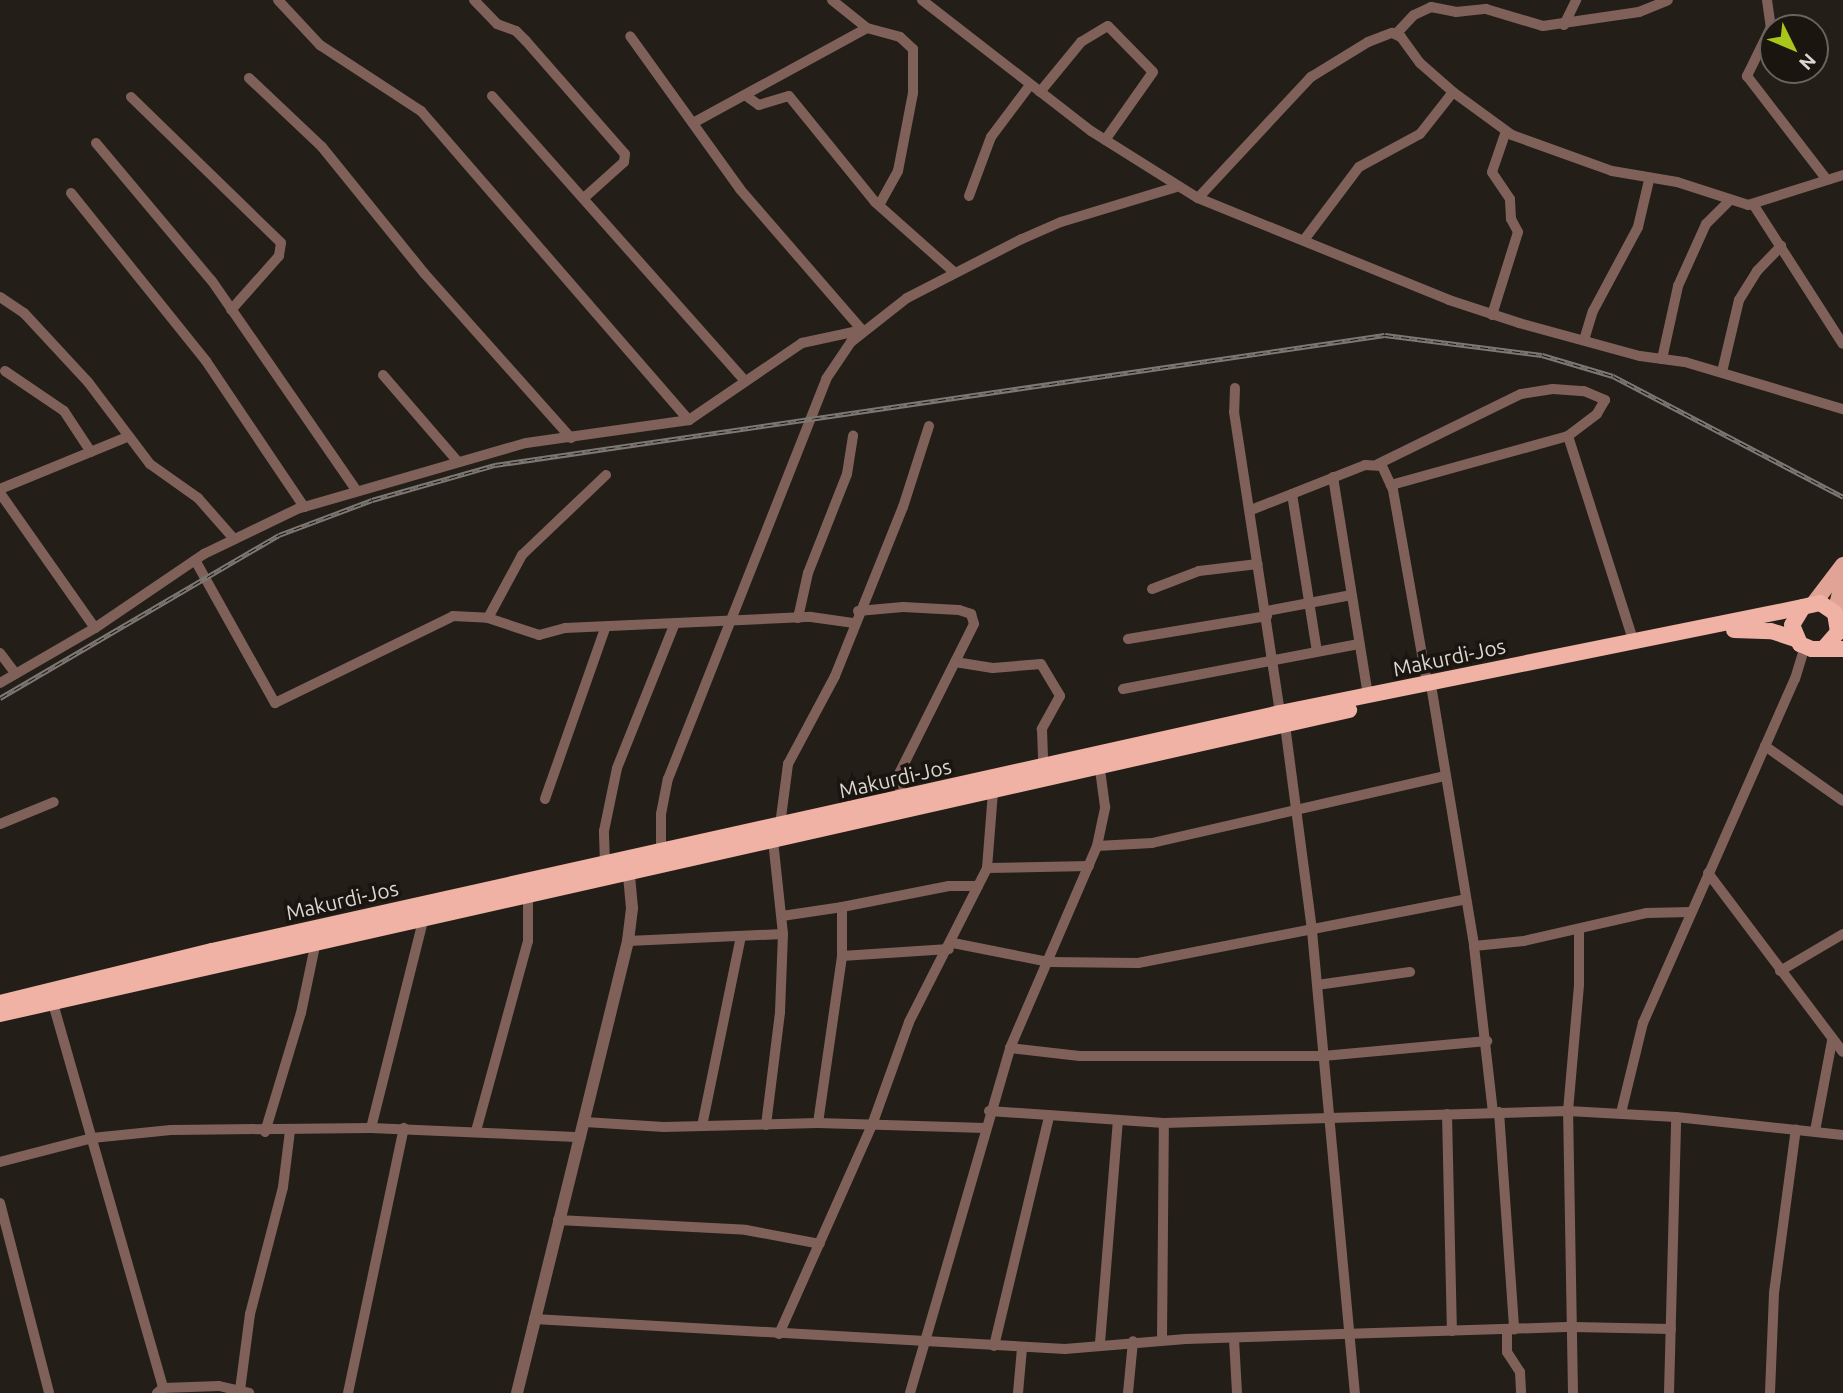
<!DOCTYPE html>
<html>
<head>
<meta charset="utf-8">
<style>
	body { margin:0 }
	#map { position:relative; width:1843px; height:1393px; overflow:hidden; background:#231e17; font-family:Ubuntu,sans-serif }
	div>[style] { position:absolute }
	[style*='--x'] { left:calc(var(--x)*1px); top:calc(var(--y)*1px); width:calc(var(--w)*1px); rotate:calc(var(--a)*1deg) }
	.minor>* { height:10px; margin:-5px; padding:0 5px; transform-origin:5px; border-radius:5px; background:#7f615a }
	.tertiary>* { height:12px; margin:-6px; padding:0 6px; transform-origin:6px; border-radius:6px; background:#7f615a }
	.primary>* { height:16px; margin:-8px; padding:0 8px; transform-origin:8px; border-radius:8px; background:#e1a395 }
	.trunk>* { height:16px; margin:-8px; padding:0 8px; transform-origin:8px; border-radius:8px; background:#f0b2a4 }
	.rail>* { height:5px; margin-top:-2.5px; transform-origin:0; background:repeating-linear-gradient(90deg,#1a150e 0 8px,#7d7873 0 16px); box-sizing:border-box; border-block:2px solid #7d7873 }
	span { translate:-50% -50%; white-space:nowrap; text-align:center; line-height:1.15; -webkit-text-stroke:7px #1a150e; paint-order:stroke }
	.street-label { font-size:21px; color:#dbd7d3 }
	.north { position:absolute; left:1759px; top:14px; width:70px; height:70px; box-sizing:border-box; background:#1a150e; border:2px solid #67635d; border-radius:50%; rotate:133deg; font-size:19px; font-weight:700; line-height:28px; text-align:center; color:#dbd7d3 }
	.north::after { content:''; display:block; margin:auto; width:24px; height:32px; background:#a9c71a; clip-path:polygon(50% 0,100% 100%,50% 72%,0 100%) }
</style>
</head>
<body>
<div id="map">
	<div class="minor">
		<div style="--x:278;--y:0;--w:62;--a:47"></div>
		<div style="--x:320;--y:45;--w:121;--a:33.2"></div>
		<div style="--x:421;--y:111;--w:409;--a:49.1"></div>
		<div style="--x:474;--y:0;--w:33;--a:46"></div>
		<div style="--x:497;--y:24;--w:20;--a:20"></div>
		<div style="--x:516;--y:31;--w:14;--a:45"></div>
		<div style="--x:526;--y:41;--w:150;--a:48.8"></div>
		<div style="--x:625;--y:154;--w:8;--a:97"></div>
		<div style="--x:624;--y:162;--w:52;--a:138.1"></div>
		<div style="--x:832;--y:0;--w:45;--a:38.7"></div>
		<div style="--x:922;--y:0;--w:214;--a:37.8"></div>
		<div style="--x:1091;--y:131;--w:126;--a:32.1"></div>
		<div style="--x:1198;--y:198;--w:271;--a:22.1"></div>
		<div style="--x:1449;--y:300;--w:74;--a:18.2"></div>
		<div style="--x:1519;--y:323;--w:125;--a:15.3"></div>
		<div style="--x:1640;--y:356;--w:45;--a:7.6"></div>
		<div style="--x:1685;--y:362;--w:165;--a:16.6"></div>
		<div style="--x:1767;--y:0;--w:27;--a:82"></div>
		<div style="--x:1771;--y:27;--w:55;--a:116.1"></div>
		<div style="--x:1747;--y:76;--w:131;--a:52.4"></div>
		<div style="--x:1564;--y:25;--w:28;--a:-64"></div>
		<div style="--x:1396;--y:34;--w:26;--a:-47"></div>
		<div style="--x:1414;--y:15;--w:19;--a:-25"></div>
		<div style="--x:1431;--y:7;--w:25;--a:11"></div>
		<div style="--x:1456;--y:12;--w:30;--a:-6"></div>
		<div style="--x:1486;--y:9;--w:59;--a:16.6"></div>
		<div style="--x:1543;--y:26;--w:97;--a:-8.3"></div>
		<div style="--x:1639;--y:12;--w:31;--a:-22"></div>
		<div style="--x:249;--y:78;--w:100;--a:43.4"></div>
		<div style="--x:322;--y:147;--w:162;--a:51"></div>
		<div style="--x:424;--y:273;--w:221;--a:48.3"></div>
		<div style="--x:1040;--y:92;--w:65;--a:-50.6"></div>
		<div style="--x:1081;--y:42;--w:31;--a:-31"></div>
		<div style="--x:1108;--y:26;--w:64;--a:45.6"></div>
		<div style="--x:1153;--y:72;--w:83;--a:125.2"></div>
		<div style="--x:745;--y:95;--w:17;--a:36"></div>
		<div style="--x:759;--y:105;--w:31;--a:-17"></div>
		<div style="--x:789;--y:96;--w:136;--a:50.9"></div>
		<div style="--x:875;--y:202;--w:107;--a:41.6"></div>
		<div style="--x:492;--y:96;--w:381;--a:48.4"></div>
		<div style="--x:131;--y:97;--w:209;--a:44.2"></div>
		<div style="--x:281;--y:243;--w:13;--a:99"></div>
		<div style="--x:279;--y:256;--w:72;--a:131.6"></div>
		<div style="--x:693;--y:123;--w:198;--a:-28.6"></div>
		<div style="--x:867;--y:28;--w:34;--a:15"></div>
		<div style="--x:900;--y:37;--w:18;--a:43"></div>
		<div style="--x:913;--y:49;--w:44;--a:90"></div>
		<div style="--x:913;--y:93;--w:79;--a:100.9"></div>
		<div style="--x:898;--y:171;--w:39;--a:119"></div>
		<div style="--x:96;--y:143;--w:180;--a:50"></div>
		<div style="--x:212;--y:281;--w:254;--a:55.4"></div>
		<div style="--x:71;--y:193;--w:216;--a:51.2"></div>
		<div style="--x:206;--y:361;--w:176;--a:56.1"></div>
		<div style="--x:969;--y:196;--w:63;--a:-69.6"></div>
		<div style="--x:991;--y:137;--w:65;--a:-53.1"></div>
		<div style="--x:1198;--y:198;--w:166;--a:-47"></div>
		<div style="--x:1311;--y:77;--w:67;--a:-31.6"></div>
		<div style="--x:1368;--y:42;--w:26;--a:-21"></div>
		<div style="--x:1392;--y:33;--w:10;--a:24"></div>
		<div style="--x:1401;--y:37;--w:32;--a:54"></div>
		<div style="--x:1420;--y:63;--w:44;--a:41.3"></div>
		<div style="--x:1453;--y:92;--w:73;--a:36.1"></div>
		<div style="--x:1512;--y:135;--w:106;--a:19.8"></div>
		<div style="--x:1612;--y:171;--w:66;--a:9.6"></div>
		<div style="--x:1677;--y:182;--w:75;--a:17.9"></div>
		<div style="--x:1748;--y:205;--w:100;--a:-17.5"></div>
		<div style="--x:1753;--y:204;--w:166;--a:57.3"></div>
		<div style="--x:1304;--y:240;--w:91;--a:-53"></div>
		<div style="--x:1359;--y:167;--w:69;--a:-28.4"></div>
		<div style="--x:1420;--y:134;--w:53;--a:-51.8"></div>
		<div style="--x:0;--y:297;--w:29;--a:34"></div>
		<div style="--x:24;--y:313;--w:94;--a:47.2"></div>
		<div style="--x:88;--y:382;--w:103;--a:52.9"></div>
		<div style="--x:150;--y:464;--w:59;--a:35.3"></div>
		<div style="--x:198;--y:498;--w:55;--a:48.7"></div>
		<div style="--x:1492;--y:315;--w:87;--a:-72.6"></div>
		<div style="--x:1518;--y:232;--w:15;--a:-118"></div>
		<div style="--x:1511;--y:219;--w:20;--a:-93"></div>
		<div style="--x:1510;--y:199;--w:32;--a:-124"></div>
		<div style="--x:1492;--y:172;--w:43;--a:-71.1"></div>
		<div style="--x:1584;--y:340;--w:30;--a:-73"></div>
		<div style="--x:1593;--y:311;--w:95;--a:-61.8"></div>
		<div style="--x:1638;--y:227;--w:48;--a:-76.8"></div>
		<div style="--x:1662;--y:359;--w:75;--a:-77.6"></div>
		<div style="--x:1678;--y:286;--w:68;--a:-65.7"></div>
		<div style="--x:1706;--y:224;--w:33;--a:-45"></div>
		<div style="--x:5;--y:371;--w:71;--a:34.1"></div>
		<div style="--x:64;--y:411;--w:49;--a:56.6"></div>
		<div style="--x:1722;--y:372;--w:74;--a:-76.7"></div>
		<div style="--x:1739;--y:300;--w:34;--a:-58"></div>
		<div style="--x:1757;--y:271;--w:35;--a:-46"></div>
		<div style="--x:383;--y:375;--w:115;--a:49.2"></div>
		<div style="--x:1235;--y:388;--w:24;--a:92"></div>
		<div style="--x:1234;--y:412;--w:304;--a:81.3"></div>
		<div style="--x:1568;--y:436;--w:214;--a:72.3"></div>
		<div style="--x:1378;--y:464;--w:159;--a:-26.1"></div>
		<div style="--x:1521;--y:394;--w:32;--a:-9"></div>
		<div style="--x:1553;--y:389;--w:31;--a:4"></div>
		<div style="--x:1584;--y:391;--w:23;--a:23"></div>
		<div style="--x:1605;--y:400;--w:16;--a:120"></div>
		<div style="--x:1597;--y:414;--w:36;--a:143"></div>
		<div style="--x:1568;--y:436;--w:184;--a:164.5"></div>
		<div style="--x:1333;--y:477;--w:222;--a:80.9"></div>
		<div style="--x:0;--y:489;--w:139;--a:-22.3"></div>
		<div style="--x:0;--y:493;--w:165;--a:54.9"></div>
		<div style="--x:1292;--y:494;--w:159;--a:81"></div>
		<div style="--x:1251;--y:510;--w:123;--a:-21.5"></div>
		<div style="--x:1365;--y:465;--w:17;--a:3"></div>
		<div style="--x:1382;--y:466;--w:26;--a:65"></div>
		<div style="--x:1393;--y:490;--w:195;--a:80"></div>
		<div style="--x:195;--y:560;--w:164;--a:60.8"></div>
		<div style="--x:275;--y:703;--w:198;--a:-26"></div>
		<div style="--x:453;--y:616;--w:35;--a:3"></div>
		<div style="--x:488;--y:618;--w:54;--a:18.4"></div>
		<div style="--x:539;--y:635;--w:27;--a:-15"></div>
		<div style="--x:565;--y:628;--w:246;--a:-2.6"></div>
		<div style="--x:811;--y:617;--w:42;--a:8.1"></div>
		<div style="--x:1152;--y:589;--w:50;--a:-21"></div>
		<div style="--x:1199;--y:571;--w:59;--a:-6.8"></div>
		<div style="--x:858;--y:611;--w:45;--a:-5.1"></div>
		<div style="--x:903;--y:607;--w:56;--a:3.1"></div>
		<div style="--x:959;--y:610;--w:13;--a:18"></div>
		<div style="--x:971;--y:614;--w:10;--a:73"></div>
		<div style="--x:974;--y:624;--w:165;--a:116.6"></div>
		<div style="--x:900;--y:772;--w:26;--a:90"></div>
		<div style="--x:1267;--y:611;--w:86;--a:-10.7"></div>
		<div style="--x:488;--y:618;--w:72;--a:-61.6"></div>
		<div style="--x:522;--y:555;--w:116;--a:-43.6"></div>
		<div style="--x:798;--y:618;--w:46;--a:-77.5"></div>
		<div style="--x:808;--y:573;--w:106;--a:-68.5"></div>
		<div style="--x:847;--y:474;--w:39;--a:-81"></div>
		<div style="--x:1128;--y:639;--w:141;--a:-9.4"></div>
		<div style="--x:0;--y:653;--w:26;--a:53"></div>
		<div style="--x:955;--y:662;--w:38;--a:9"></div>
		<div style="--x:993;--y:668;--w:48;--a:-4.8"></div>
		<div style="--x:1041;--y:664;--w:37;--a:59"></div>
		<div style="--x:1060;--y:696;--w:38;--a:119"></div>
		<div style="--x:1042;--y:729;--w:37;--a:88"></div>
		<div style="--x:0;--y:683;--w:110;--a:-30.1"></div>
		<div style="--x:95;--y:628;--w:132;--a:-34.2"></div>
		<div style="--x:204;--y:554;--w:103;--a:-25.8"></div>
		<div style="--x:297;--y:509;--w:238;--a:-16.1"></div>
		<div style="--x:526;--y:443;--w:165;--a:-8"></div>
		<div style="--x:689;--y:420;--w:137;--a:-34.3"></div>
		<div style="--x:802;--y:343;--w:61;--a:-12.2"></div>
		<div style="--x:862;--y:330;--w:186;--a:-130.9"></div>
		<div style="--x:740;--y:189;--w:188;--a:-125.7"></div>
		<div style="--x:1123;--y:689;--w:240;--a:-10.8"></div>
		<div style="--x:1432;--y:691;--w:258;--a:80.6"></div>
		<div style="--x:1474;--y:946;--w:167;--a:83.5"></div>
		<div style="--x:1285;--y:725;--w:208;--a:82.5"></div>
		<div style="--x:1312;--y:931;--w:464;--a:84.7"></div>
		<div style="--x:1765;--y:746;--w:95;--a:35.2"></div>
		<div style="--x:545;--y:799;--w:183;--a:-70.6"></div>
		<div style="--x:0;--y:824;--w:58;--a:-22.2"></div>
		<div style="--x:780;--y:825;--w:62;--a:-82.5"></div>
		<div style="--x:788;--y:764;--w:100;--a:-61.9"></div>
		<div style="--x:835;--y:676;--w:182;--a:-68.1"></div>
		<div style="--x:903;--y:507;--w:85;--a:-72.2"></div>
		<div style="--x:1097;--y:846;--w:55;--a:-3.1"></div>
		<div style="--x:1152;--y:843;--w:301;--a:-12.9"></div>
		<div style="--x:661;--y:850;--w:36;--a:-90"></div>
		<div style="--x:661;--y:814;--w:36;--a:-79"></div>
		<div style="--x:668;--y:779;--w:430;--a:-68.4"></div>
		<div style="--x:826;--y:379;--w:45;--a:-56"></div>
		<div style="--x:851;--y:342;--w:71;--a:-38.2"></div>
		<div style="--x:907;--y:298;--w:129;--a:-27.2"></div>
		<div style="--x:1022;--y:239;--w:43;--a:-23.6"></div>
		<div style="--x:1061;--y:222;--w:120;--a:-16.9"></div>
		<div style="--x:605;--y:863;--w:32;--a:-92"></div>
		<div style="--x:604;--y:831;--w:64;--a:-78.3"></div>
		<div style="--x:617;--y:768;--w:156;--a:-68.2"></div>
		<div style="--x:987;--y:868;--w:102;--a:-1.1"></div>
		<div style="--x:1708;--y:873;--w:224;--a:53"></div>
		<div style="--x:782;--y:916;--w:61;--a:-8.5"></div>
		<div style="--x:628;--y:941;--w:155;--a:-2.6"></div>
		<div style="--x:953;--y:943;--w:98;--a:11.2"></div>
		<div style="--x:1049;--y:962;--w:89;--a:0.6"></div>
		<div style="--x:1138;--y:963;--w:334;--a:-11"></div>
		<div style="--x:1474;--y:946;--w:50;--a:-5.7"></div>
		<div style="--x:1524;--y:941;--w:125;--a:-12.9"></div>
		<div style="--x:1646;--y:913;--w:45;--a:-1.3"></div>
		<div style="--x:842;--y:956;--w:107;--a:-3.7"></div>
		<div style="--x:1780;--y:971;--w:73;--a:-30.4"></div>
		<div style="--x:1317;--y:985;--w:94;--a:-8"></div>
		<div style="--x:52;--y:1000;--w:404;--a:74"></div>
		<div style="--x:1010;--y:1048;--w:70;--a:6.5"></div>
		<div style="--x:1080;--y:1056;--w:243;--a:0"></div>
		<div style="--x:1323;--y:1056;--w:165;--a:-5.2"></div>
		<div style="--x:989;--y:1111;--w:175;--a:3.9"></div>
		<div style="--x:1164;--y:1123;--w:404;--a:-1.7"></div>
		<div style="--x:1568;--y:1111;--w:108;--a:3.2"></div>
		<div style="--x:1676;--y:1117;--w:168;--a:6.2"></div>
		<div style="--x:1499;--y:1112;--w:218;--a:86"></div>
		<div style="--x:1621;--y:1113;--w:93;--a:-76.3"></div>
		<div style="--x:1643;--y:1023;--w:376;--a:-66.2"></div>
		<div style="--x:1795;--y:679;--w:34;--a:-73"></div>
		<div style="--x:1447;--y:1114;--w:217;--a:88.7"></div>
		<div style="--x:585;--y:1122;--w:79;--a:3.6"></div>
		<div style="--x:664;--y:1127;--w:154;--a:-1.5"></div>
		<div style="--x:818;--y:1123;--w:167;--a:1.7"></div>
		<div style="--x:818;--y:1123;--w:169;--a:-81.8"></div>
		<div style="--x:842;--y:956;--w:49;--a:-90"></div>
		<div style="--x:842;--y:907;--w:109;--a:-11.1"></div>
		<div style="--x:949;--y:886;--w:29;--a:0"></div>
		<div style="--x:766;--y:1125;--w:114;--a:-82.9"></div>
		<div style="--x:780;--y:1012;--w:78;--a:-87.8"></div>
		<div style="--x:783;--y:934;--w:95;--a:-96.1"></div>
		<div style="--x:702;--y:1126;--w:194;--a:-78.4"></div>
		<div style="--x:371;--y:1128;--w:218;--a:-75.9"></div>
		<div style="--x:476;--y:1131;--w:197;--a:-74.7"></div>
		<div style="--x:528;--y:941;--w:48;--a:-90"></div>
		<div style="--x:1815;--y:1131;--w:92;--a:-79.3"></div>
		<div style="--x:265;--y:1132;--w:124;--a:-73.2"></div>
		<div style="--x:301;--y:1013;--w:74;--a:-78.2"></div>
		<div style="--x:0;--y:1162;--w:95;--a:-14.6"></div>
		<div style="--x:92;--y:1138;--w:79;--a:-5.8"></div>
		<div style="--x:171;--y:1130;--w:200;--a:-0.6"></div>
		<div style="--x:371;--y:1128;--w:210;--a:2.5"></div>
		<div style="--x:0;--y:1203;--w:196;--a:75.5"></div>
		<div style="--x:558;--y:1220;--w:188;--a:3"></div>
		<div style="--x:746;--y:1230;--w:75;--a:10.7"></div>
		<div style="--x:534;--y:1319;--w:532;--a:3.23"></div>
		<div style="--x:1065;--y:1349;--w:121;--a:-4.7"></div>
		<div style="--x:1186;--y:1339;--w:387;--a:-1.8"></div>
		<div style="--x:1573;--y:1327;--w:98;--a:1.2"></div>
		<div style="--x:1507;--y:1329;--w:23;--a:90"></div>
		<div style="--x:1507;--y:1352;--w:24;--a:57"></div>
		<div style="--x:1520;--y:1372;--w:21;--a:87"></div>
		<div style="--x:779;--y:1334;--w:229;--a:-66"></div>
		<div style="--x:872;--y:1125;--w:109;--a:-70.2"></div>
		<div style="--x:909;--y:1022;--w:173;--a:-63.1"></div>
		<div style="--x:987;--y:868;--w:77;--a:-85.5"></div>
		<div style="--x:1234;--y:1339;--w:54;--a:86.8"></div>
		<div style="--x:1162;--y:1340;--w:217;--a:-89.5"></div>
		<div style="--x:1100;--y:1343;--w:223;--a:-85.4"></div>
		<div style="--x:994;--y:1346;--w:236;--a:-76.5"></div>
		<div style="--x:240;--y:1390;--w:77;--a:-82.5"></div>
		<div style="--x:250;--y:1314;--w:131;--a:-75.4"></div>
		<div style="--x:283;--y:1187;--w:56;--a:-82.9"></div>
		<div style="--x:157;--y:1393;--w:8;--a:-40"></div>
		<div style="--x:163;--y:1388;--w:56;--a:-2"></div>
		<div style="--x:219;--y:1386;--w:31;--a:13"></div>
		<div style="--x:348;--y:1393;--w:271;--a:-78.1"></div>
		<div style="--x:910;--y:1393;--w:359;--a:-73.8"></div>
		<div style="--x:1010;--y:1048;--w:220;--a:-66.7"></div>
		<div style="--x:1097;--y:846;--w:40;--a:-78"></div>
		<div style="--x:1105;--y:807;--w:45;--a:-97.6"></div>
		<div style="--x:1018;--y:1393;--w:45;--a:-84.9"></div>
		<div style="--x:1128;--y:1393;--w:52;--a:-84.5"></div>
		<div style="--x:1573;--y:1393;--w:282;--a:-91"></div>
		<div style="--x:1568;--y:1111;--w:127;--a:-85"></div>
		<div style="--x:1579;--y:984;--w:54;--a:-90"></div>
		<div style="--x:1669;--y:1393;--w:276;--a:-88.5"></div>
		<div style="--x:1770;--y:1393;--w:100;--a:-87.7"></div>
		<div style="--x:1774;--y:1293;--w:165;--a:-82.4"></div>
	</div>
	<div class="tertiary">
		<div style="--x:517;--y:1393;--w:465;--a:-76.2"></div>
		<div style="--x:628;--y:941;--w:33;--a:-83"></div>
		<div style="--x:632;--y:908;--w:43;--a:-95.3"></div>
	</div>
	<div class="primary">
		<div style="--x:1814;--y:603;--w:48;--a:-52.7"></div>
		<div style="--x:1835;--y:613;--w:32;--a:-76"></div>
	</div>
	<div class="trunk">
		<div style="--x:1734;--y:630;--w:37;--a:2"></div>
		<div style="--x:1771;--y:631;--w:26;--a:18"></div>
		<div style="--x:1825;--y:647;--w:20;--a:-49"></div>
		<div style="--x:1838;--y:632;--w:19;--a:-99"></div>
		<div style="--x:1835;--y:613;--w:18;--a:-146"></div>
		<div style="--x:1820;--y:603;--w:17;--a:167"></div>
		<div style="--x:1803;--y:607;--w:21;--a:121"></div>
		<div style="--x:1792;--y:625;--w:21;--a:67"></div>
		<div style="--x:1800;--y:644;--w:13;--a:23"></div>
		<div style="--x:1812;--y:649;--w:31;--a:0"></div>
		<div style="--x:0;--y:1003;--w:218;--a:-13.8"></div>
		<div style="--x:212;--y:951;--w:1094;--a:-12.56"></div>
		<div style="--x:1280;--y:713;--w:534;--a:-11.46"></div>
		<div style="--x:0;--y:1014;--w:1383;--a:-12.7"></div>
	</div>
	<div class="rail">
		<div style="--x:0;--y:698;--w:323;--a:-30.3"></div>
		<div style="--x:279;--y:535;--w:99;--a:-20.6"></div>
		<div style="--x:372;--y:500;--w:128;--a:-15.9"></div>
		<div style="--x:495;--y:465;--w:899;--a:-8.31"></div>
		<div style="--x:1385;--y:335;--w:158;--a:7.3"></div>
		<div style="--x:1542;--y:355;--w:74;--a:16.5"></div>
		<div style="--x:1613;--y:376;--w:260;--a:27.7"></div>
	</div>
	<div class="street-label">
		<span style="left:1449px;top:657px;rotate:-12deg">Makurdi-Jos</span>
		<span style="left:895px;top:778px;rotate:-13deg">Makurdi-Jos</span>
		<span style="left:342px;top:900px;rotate:-13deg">Makurdi-Jos</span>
	</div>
	<div class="north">N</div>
</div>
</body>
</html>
